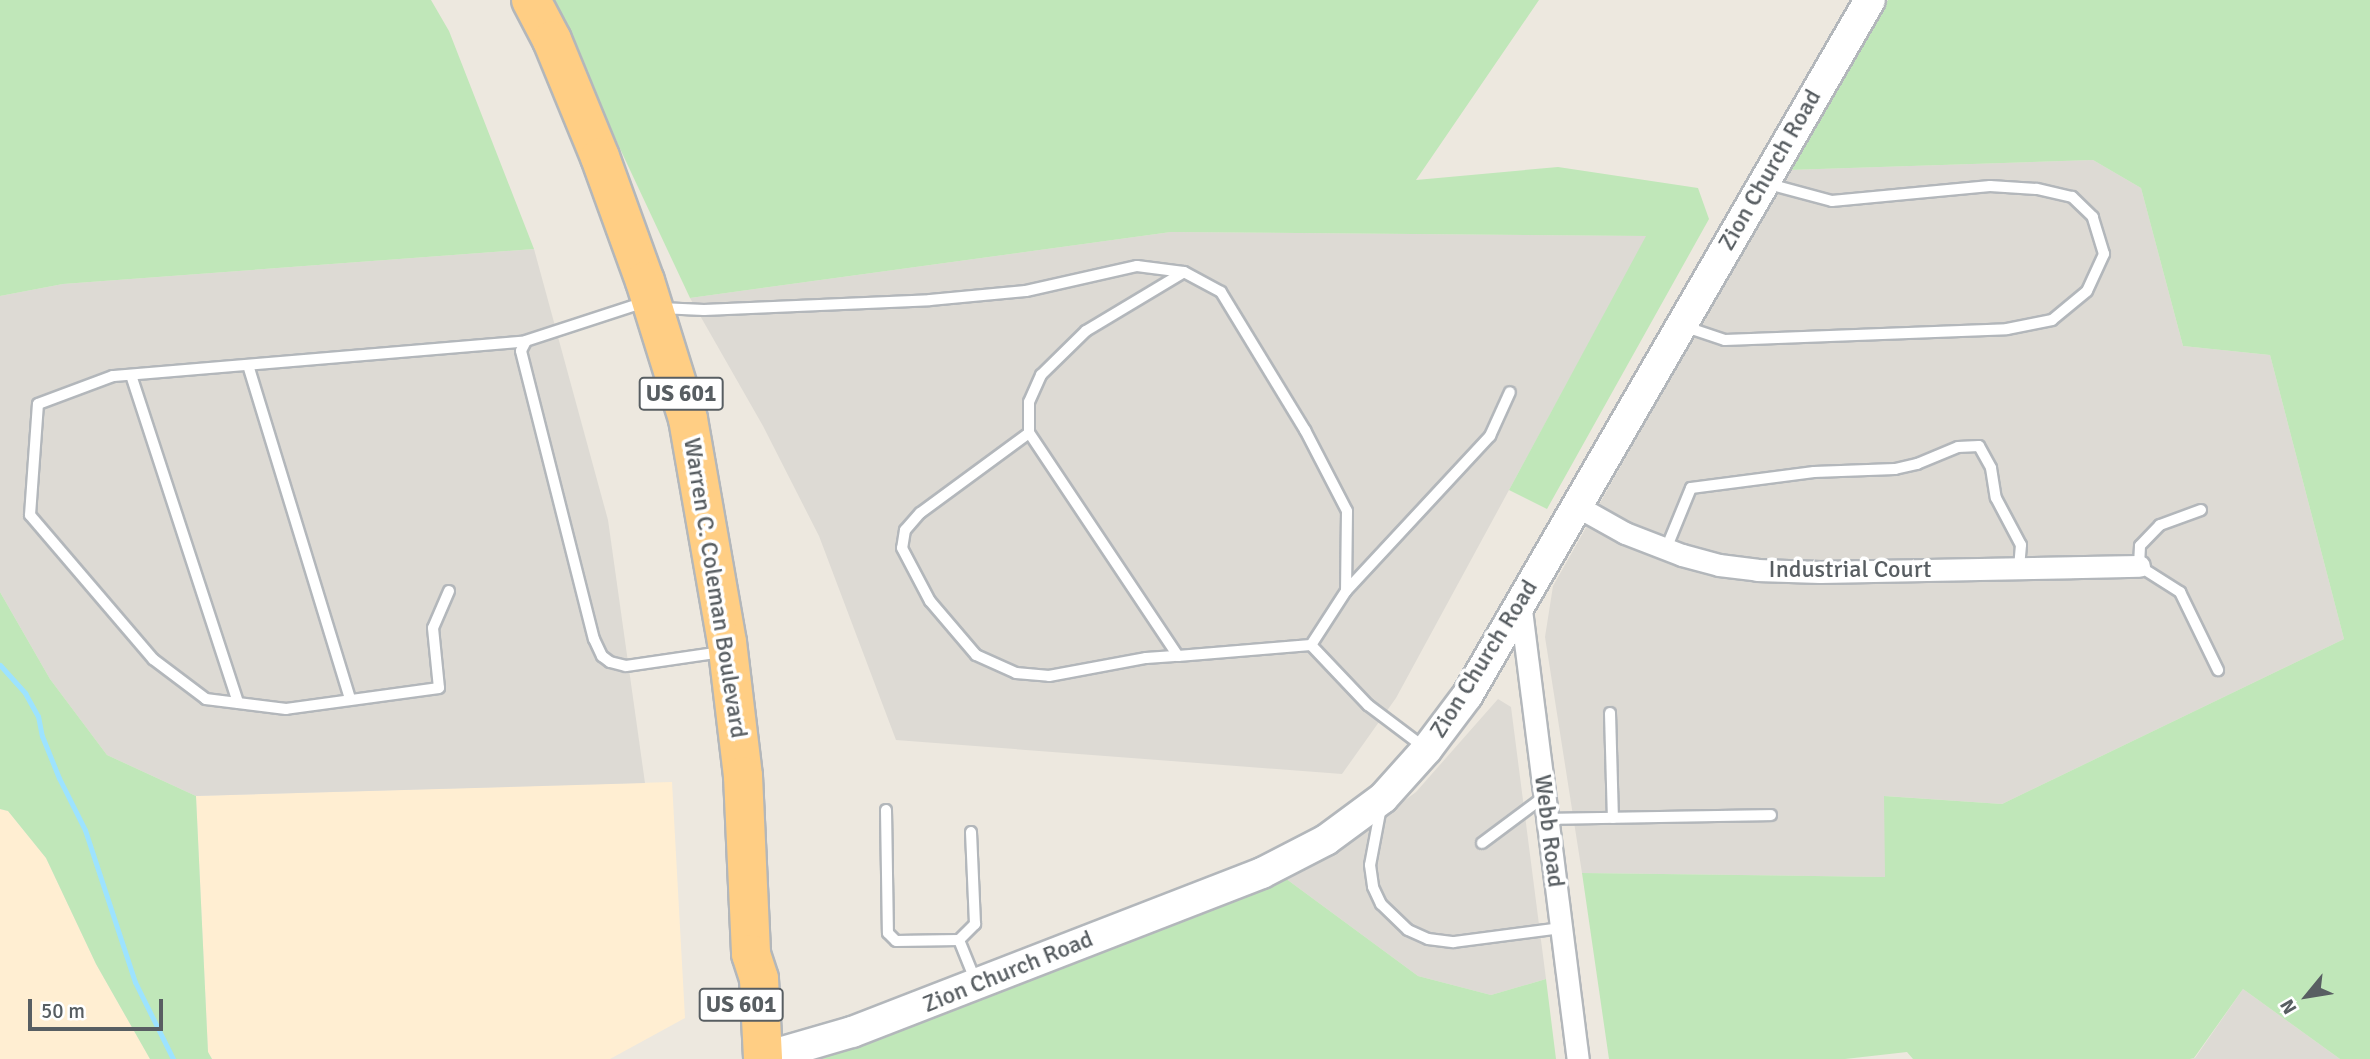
<!DOCTYPE html>
<html>
<head>
<meta charset="utf-8">
<style>
	body { margin:0 }
	#map { position:relative; width:2370px; height:1059px; overflow:hidden; background:#ede8df; font-family:Signika,sans-serif }
	div>[style] { position:absolute }
	[style*='--x'] { left:calc(var(--x)*1px); top:calc(var(--y)*1px); width:calc(var(--w)*1px); rotate:calc(var(--a)*1deg) }
	.commercial>* { inset:0; background:#ffeed2 }
	.industrial>* { inset:0; background:#dddad4 }
	.green>* { inset:0; background:#c0e7b9 }
	.stream>* { height:5px; margin:-2.5px; padding:0 2.5px; transform-origin:2.5px; border-radius:2.5px; background:#9de3ff }
	.roads { filter:drop-shadow(2px 0 #b3b7bb) drop-shadow(-2px 0 #b3b7bb) drop-shadow(0 2px #b3b7bb) drop-shadow(0 -2px #b3b7bb) }
	.lane>* { height:10px; margin:-5px; padding:0 5px; transform-origin:5px; border-radius:5px; background:#fff }
	.street>* { height:21px; margin:-10.5px; padding:0 10.5px; transform-origin:10.5px; border-radius:10.5px; background:#fff }
	.secondary>* { height:30px; margin:-15px; padding:0 15px; transform-origin:15px; border-radius:15px; background:#fff }
	.highway>* { height:38px; margin:-19px; padding:0 19px; transform-origin:19px; border-radius:19px; background:#ffce84 }
	span { translate:-50% -50%; white-space:nowrap; text-align:center; line-height:1.15; -webkit-text-stroke:7px #fff; paint-order:stroke }
	.shield-label span { padding:2px 5px; background:#fff; border:2px solid; border-radius:5px; -webkit-text-stroke-width:0 }
	.shield-label { font-size:23px; color:#585e62; font-weight:700 }
	.street-label { font-size:24px; color:#585e62 }
	.north { position:absolute; left:2272px; top:961px; width:70px; height:70px; -webkit-text-stroke:5px #fff; paint-order:stroke; rotate:240deg; font-size:19px; font-weight:700; line-height:28px; text-align:center; color:#585e62 }
	.north::after { content:''; display:block; margin:auto; width:24px; height:32px; background:#585e62; clip-path:polygon(50% 0,100% 100%,50% 72%,0 100%) }
	.scale { position:absolute; left:28px; top:999px; width:135px; height:32px; box-sizing:border-box; border:4px solid #585e62; border-top:0; padding-left:9px; font-size:21px; line-height:24px; white-space:nowrap; color:#585e62; -webkit-text-stroke:5px #fff; paint-order:stroke }
</style>
</head>
<body>
<div id="map">
	<div class="commercial">
		<div style="clip-path:polygon(672px 782px,685px 1018px,610px 1059px,212px 1059px,208px 1052px,196px 796px)"></div>
		<div style="clip-path:polygon(0 809px,8px 811px,46px 858px,96px 964px,150px 1059px,0 1059px)"></div>
	</div>
	<div class="industrial">
		<div style="clip-path:polygon(2093px 160px,2141px 188px,2183px 346px,2270px 355px,2344px 639px,2002px 804px,1885px 796px,1886px 877px,1582px 873px,1545px 637px,1553px 586px,1788px 170px)"></div>
		<div style="clip-path:polygon(1171px 232px,1647px 236px,1396px 698px,1342px 774px,896px 740px,819px 536px,763px 426px,690px 298px)"></div>
		<div style="clip-path:polygon(534px 249px,608px 520px,645px 783px,196px 796px,107px 755px,50px 679px,0 592px,0 296px,63px 284px)"></div>
		<div style="clip-path:polygon(1498px 699px,1511px 707px,1546px 979px,1491px 995px,1418px 976px,1285px 878px,1336px 851px,1416px 792px)"></div>
		<div style="clip-path:polygon(2243px 989px,2340px 1059px,2190px 1059px,2195px 1058px)"></div>
	</div>
	<div class="green">
		<div style="clip-path:polygon(0 0,431px 0,449px 31px,534px 249px,63px 284px,0 296px)"></div>
		<div style="clip-path:polygon(546px 0,1539px 0,1416px 180px,1558px 167px,1698px 188px,1709px 219px,1547px 509px,1509px 490px,1646px 236px,1171px 232px,690px 298px,570px 42px)"></div>
		<div style="clip-path:polygon(1888px 0,2370px 0,2370px 1059px,2340px 1059px,2243px 989px,2194px 1058px,2190px 1059px,1913px 1059px,1907px 1052px,1845px 1059px,1609px 1059px,1582px 873px,1885px 877px,1884px 796px,2002px 804px,2344px 639px,2270px 355px,2183px 346px,2141px 188px,2093px 160px,1788px 170px)"></div>
		<div style="clip-path:polygon(0 592px,50px 679px,107px 755px,196px 796px,208px 1052px,212px 1059px,150px 1059px,96px 964px,46px 858px,8px 811px,0 809px)"></div>
		<div style="clip-path:polygon(1285px 878px,1418px 976px,1491px 995px,1546px 979px,1556px 1059px,809px 1059px,1128px 935px)"></div>
	</div>
	<div class="stream">
		<div style="--x:0;--y:665;--w:38;--a:48"></div>
		<div style="--x:25;--y:693;--w:26;--a:61"></div>
		<div style="--x:38;--y:716;--w:20;--a:79"></div>
		<div style="--x:42;--y:736;--w:45;--a:68"></div>
		<div style="--x:59;--y:778;--w:58;--a:63.4"></div>
		<div style="--x:85;--y:830;--w:160;--a:71.8"></div>
		<div style="--x:135;--y:982;--w:86;--a:63.7"></div>
	</div>
	<div class="roads">
		<div class="lane">
			<div style="--x:645;--y:302;--w:125;--a:161.9"></div>
			<div style="--x:526;--y:341;--w:11;--a:117"></div>
			<div style="--x:521;--y:351;--w:297;--a:75.8"></div>
			<div style="--x:594;--y:639;--w:19;--a:65"></div>
			<div style="--x:602;--y:656;--w:10;--a:37"></div>
			<div style="--x:610;--y:662;--w:16;--a:14"></div>
			<div style="--x:626;--y:666;--w:97;--a:-8.3"></div>
			<div style="--x:660;--y:308;--w:44;--a:2.6"></div>
			<div style="--x:704;--y:310;--w:226;--a:-2.5"></div>
			<div style="--x:930;--y:300;--w:96;--a:-5.4"></div>
			<div style="--x:1026;--y:291;--w:114;--a:-12.7"></div>
			<div style="--x:1137;--y:266;--w:47;--a:7.3"></div>
			<div style="--x:1184;--y:272;--w:42;--a:28.4"></div>
			<div style="--x:1221;--y:292;--w:162;--a:58.7"></div>
			<div style="--x:1305;--y:430;--w:91;--a:62.6"></div>
			<div style="--x:1347;--y:511;--w:80;--a:90.7"></div>
			<div style="--x:1346;--y:591;--w:64;--a:122.9"></div>
			<div style="--x:1683;--y:326;--w:44;--a:18.4"></div>
			<div style="--x:1725;--y:340;--w:282;--a:-2.2"></div>
			<div style="--x:2007;--y:329;--w:46;--a:-11.3"></div>
			<div style="--x:2052;--y:320;--w:45;--a:-39.6"></div>
			<div style="--x:2087;--y:291;--w:41;--a:-65.3"></div>
			<div style="--x:2104;--y:254;--w:39;--a:-107"></div>
			<div style="--x:2093;--y:217;--w:29;--a:-136"></div>
			<div style="--x:2072;--y:197;--w:37;--a:-167"></div>
			<div style="--x:2036;--y:189;--w:46;--a:-176.3"></div>
			<div style="--x:1990;--y:186;--w:159;--a:174.6"></div>
			<div style="--x:1832;--y:201;--w:69;--a:-165"></div>
			<div style="--x:248;--y:365;--w:349;--a:73"></div>
			<div style="--x:131;--y:375;--w:345;--a:71.9"></div>
			<div style="--x:1029;--y:433;--w:31;--a:-90"></div>
			<div style="--x:1029;--y:402;--w:30;--a:-66"></div>
			<div style="--x:1041;--y:375;--w:63;--a:-44.4"></div>
			<div style="--x:1086;--y:331;--w:114;--a:-31"></div>
			<div style="--x:2201;--y:510;--w:44;--a:159.9"></div>
			<div style="--x:2160;--y:525;--w:29;--a:134"></div>
			<div style="--x:2140;--y:546;--w:20;--a:93"></div>
			<div style="--x:2139;--y:566;--w:49;--a:32.4"></div>
			<div style="--x:2180;--y:592;--w:87;--a:64"></div>
			<div style="--x:1666;--y:549;--w:66;--a:-67.7"></div>
			<div style="--x:1691;--y:488;--w:124;--a:-7.4"></div>
			<div style="--x:1814;--y:472;--w:81;--a:-2.1"></div>
			<div style="--x:1895;--y:469;--w:23;--a:-13"></div>
			<div style="--x:1917;--y:464;--w:44;--a:-22.5"></div>
			<div style="--x:1958;--y:447;--w:21;--a:-3"></div>
			<div style="--x:1979;--y:446;--w:25;--a:61"></div>
			<div style="--x:1991;--y:468;--w:30;--a:81"></div>
			<div style="--x:1996;--y:498;--w:53;--a:62"></div>
			<div style="--x:2021;--y:545;--w:23;--a:95"></div>
			<div style="--x:449;--y:591;--w:40;--a:113.4"></div>
			<div style="--x:433;--y:628;--w:60;--a:84.3"></div>
			<div style="--x:439;--y:688;--w:154;--a:172.2"></div>
			<div style="--x:286;--y:709;--w:81;--a:-172.9"></div>
			<div style="--x:206;--y:699;--w:66;--a:-143"></div>
			<div style="--x:153;--y:659;--w:189;--a:-130.5"></div>
			<div style="--x:30;--y:515;--w:111;--a:-85.9"></div>
			<div style="--x:38;--y:404;--w:80;--a:-20.5"></div>
			<div style="--x:113;--y:376;--w:414;--a:-4.8"></div>
			<div style="--x:1346;--y:591;--w:212;--a:-47.1"></div>
			<div style="--x:1490;--y:436;--w:48;--a:-65.6"></div>
			<div style="--x:1178;--y:656;--w:268;--a:-123.7"></div>
			<div style="--x:1029;--y:433;--w:135;--a:143.7"></div>
			<div style="--x:920;--y:513;--w:23;--a:131"></div>
			<div style="--x:905;--y:530;--w:18;--a:99"></div>
			<div style="--x:902;--y:548;--w:60;--a:62.2"></div>
			<div style="--x:930;--y:601;--w:71;--a:49.6"></div>
			<div style="--x:976;--y:655;--w:44;--a:24.2"></div>
			<div style="--x:1016;--y:673;--w:33;--a:5"></div>
			<div style="--x:1049;--y:676;--w:99;--a:-10.5"></div>
			<div style="--x:1146;--y:658;--w:32;--a:-4"></div>
			<div style="--x:1178;--y:656;--w:133;--a:-4.7"></div>
			<div style="--x:1311;--y:645;--w:83;--a:46.5"></div>
			<div style="--x:1368;--y:705;--w:71;--a:37"></div>
			<div style="--x:1610;--y:713;--w:105;--a:88.4"></div>
			<div style="--x:1381;--y:807;--w:59;--a:100.7"></div>
			<div style="--x:1370;--y:865;--w:22;--a:82"></div>
			<div style="--x:1373;--y:887;--w:19;--a:65"></div>
			<div style="--x:1381;--y:904;--w:37;--a:44"></div>
			<div style="--x:1408;--y:930;--w:22;--a:24"></div>
			<div style="--x:1428;--y:939;--w:26;--a:7"></div>
			<div style="--x:1454;--y:942;--w:109;--a:-7.4"></div>
			<div style="--x:886;--y:810;--w:123;--a:89.1"></div>
			<div style="--x:888;--y:933;--w:11;--a:45"></div>
			<div style="--x:896;--y:941;--w:63;--a:-0.9"></div>
			<div style="--x:959;--y:940;--w:45;--a:68"></div>
			<div style="--x:1548;--y:819;--w:223;--a:-1"></div>
			<div style="--x:1482;--y:843;--w:79;--a:-36.7"></div>
			<div style="--x:959;--y:940;--w:23;--a:-45"></div>
			<div style="--x:975;--y:924;--w:92;--a:-92.5"></div>
		</div>
		<div class="street">
			<div style="--x:1575;--y:505;--w:57;--a:29.2"></div>
			<div style="--x:1625;--y:533;--w:61;--a:21.1"></div>
			<div style="--x:1682;--y:555;--w:38;--a:15"></div>
			<div style="--x:1719;--y:565;--w:38;--a:7"></div>
			<div style="--x:1757;--y:570;--w:63;--a:1.8"></div>
			<div style="--x:1820;--y:572;--w:319;--a:-1.1"></div>
			<div style="--x:1520;--y:602;--w:461;--a:82.8"></div>
		</div>
		<div class="secondary">
			<div style="--x:762;--y:1054;--w:21;--a:-5"></div>
			<div style="--x:783;--y:1052;--w:72;--a:-16.2"></div>
			<div style="--x:852;--y:1032;--w:440;--a:-21.2"></div>
			<div style="--x:1262;--y:873;--w:72;--a:-27.3"></div>
			<div style="--x:1326;--y:840;--w:71;--a:-36.4"></div>
			<div style="--x:1383;--y:798;--w:66;--a:-48.1"></div>
			<div style="--x:1427;--y:749;--w:66;--a:-53"></div>
			<div style="--x:1467;--y:696;--w:804;--a:-59.93"></div>
		</div>
		<div class="highway">
			<div style="--x:531;--y:0;--w:45;--a:62.3"></div>
			<div style="--x:552;--y:40;--w:126;--a:67.7"></div>
			<div style="--x:600;--y:157;--w:132;--a:70.1"></div>
			<div style="--x:645;--y:281;--w:145;--a:72.7"></div>
			<div style="--x:688;--y:419;--w:226;--a:80.1"></div>
			<div style="--x:727;--y:642;--w:135;--a:83.2"></div>
			<div style="--x:743;--y:776;--w:178;--a:87.4"></div>
			<div style="--x:751;--y:954;--w:26;--a:72"></div>
			<div style="--x:759;--y:979;--w:80;--a:87.1"></div>
		</div>
	</div>
	<div class="shield-label">
		<span style="left:681px;top:394px">US 601</span>
		<span style="left:741px;top:1005px">US 601</span>
	</div>
	<div class="street-label">
		<span style="left:1770px;top:170px;rotate:-60deg">Zion Church Road</span>
		<span style="left:1850px;top:570px">Industrial Court</span>
		<span style="left:715px;top:588px;rotate:81deg">Warren C. Coleman Boulevard</span>
		<span style="left:1484px;top:659px;rotate:-58deg">Zion Church Road</span>
		<span style="left:1549px;top:831px;rotate:83deg">Webb Road</span>
		<span style="left:1008px;top:972px;rotate:-22deg">Zion Church Road</span>
	</div>
	<div class="north">N</div>
	<div class="scale">50 m</div>
</div>
</body>
</html>
